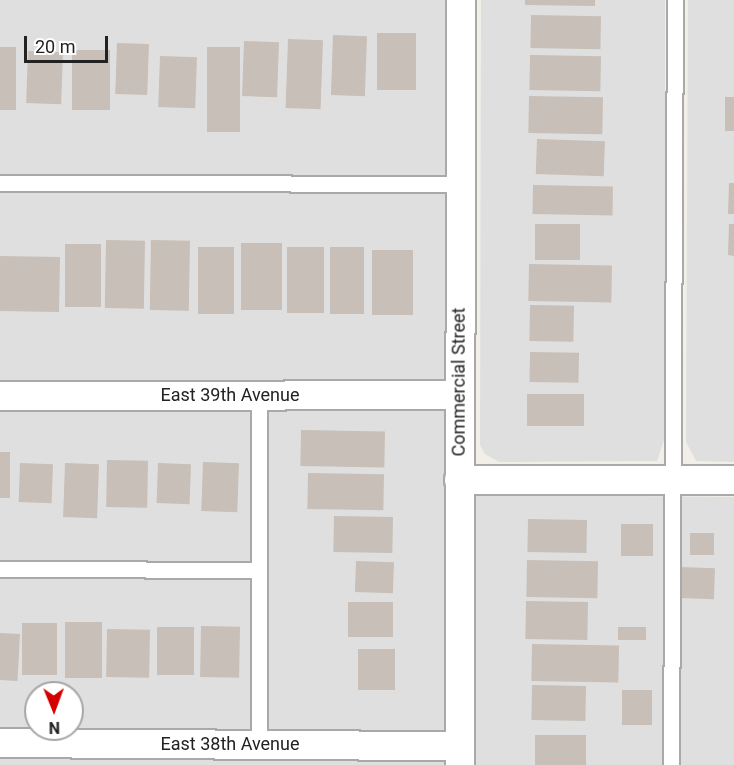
<!DOCTYPE html>
<html>
<head>
<meta charset="utf-8">
<style>
	body { margin:0 }
	#map { position:relative; width:734px; height:765px; overflow:hidden; background:#f2efe9; font-family:Roboto,sans-serif }
	div>[style] { position:absolute }
	[style*='--x'] { left:calc(var(--x)*1px); top:calc(var(--y)*1px); width:calc(var(--w)*1px); rotate:calc(var(--a)*1deg) }
	.residential>* { inset:0; background:#e0dfdf }
	.building>* { inset:0; background:#c7bfb8; transform-origin:0 0 }
	.roads { filter:drop-shadow(2px 0 #a9a9a9) drop-shadow(-2px 0 #a9a9a9) drop-shadow(0 2px #a9a9a9) drop-shadow(0 -2px #a9a9a9) }
	.service>* { height:15px; margin:-7.5px; padding:0 7.5px; transform-origin:7.5px; border-radius:7.5px; background:#fff }
	.minor>* { height:28px; margin:-14px; padding:0 14px; transform-origin:14px; border-radius:14px; background:#fff }
	span { translate:-50% -50%; white-space:nowrap; text-align:center; line-height:1.15; -webkit-text-stroke:6px #fff; paint-order:stroke }
	.street-label { font-size:18px; color:#222 }
	.north { position:absolute; left:24px; top:681px; width:60px; height:60px; box-sizing:border-box; background:#fff; border:2px solid #a7a7a7; border-radius:50%; rotate:179deg; font-size:16px; font-weight:700; line-height:24px; text-align:center; color:#222 }
	.north::after { content:''; display:block; margin:auto; width:21px; height:27px; background:#d40000; clip-path:polygon(50% 0,100% 100%,50% 72%,0 100%) }
	.scale { position:absolute; left:24px; top:36px; width:84px; height:27px; box-sizing:border-box; border:3px solid #222; border-top:0; padding-left:8px; font-size:18px; line-height:21px; white-space:nowrap; color:#222; -webkit-text-stroke:4px #fff; paint-order:stroke }
</style>
</head>
<body>
<div id="map">
	<div class="residential">
		<div style="clip-path:polygon(evenodd,0 0,445px 0,445px 494px,734px 497px,734px 765px,0 765px,0 0,36px 693px,72px 693px,72px 729px,36px 729px,36px 693px)"></div>
		<div style="clip-path:polygon(481px 0,665px 0,665px 437px,657px 461px,499px 462px,485px 454px,480px 445px)"></div>
		<div style="clip-path:polygon(688px 0,734px 0,734px 462px,696px 461px,686px 442px)"></div>
	</div>
	<div class="building">
		<div style="clip-path:polygon(525px 0,595px 0,595px 6px,525px 5px)"></div>
		<div style="left:531px;top:15px;width:70px;height:33px;rotate:1deg"></div>
		<div style="left:377px;top:33px;width:39px;height:57px"></div>
		<div style="left:333px;top:35px;width:34px;height:60px;rotate:2deg"></div>
		<div style="left:288px;top:39px;width:35px;height:69px;rotate:2deg"></div>
		<div style="left:244px;top:41px;width:35px;height:55px;rotate:2deg"></div>
		<div style="left:117px;top:43px;width:32px;height:51px;rotate:2deg"></div>
		<div style="left:0;top:47px;width:16px;height:63px"></div>
		<div style="left:207px;top:47px;width:33px;height:85px"></div>
		<div style="left:72px;top:50px;width:38px;height:60px"></div>
		<div style="left:28px;top:51px;width:35px;height:52px;rotate:2deg"></div>
		<div style="left:530px;top:55px;width:71px;height:35px;rotate:1deg"></div>
		<div style="left:160px;top:56px;width:37px;height:51px;rotate:2deg"></div>
		<div style="left:529px;top:96px;width:74px;height:37px;rotate:1deg"></div>
		<div style="left:725px;top:97px;width:9px;height:34px"></div>
		<div style="left:537px;top:139px;width:68px;height:35px;rotate:2deg"></div>
		<div style="clip-path:polygon(729px 183px,734px 183px,734px 214px,728px 214px)"></div>
		<div style="left:533px;top:185px;width:80px;height:29px;rotate:1deg"></div>
		<div style="left:535px;top:224px;width:45px;height:36px"></div>
		<div style="clip-path:polygon(729px 224px,734px 224px,734px 256px,728px 255px)"></div>
		<div style="left:106px;top:240px;width:39px;height:68px;rotate:1deg"></div>
		<div style="left:151px;top:240px;width:39px;height:70px;rotate:1deg"></div>
		<div style="left:241px;top:243px;width:41px;height:67px"></div>
		<div style="left:65px;top:244px;width:36px;height:63px"></div>
		<div style="left:198px;top:247px;width:36px;height:67px"></div>
		<div style="left:287px;top:247px;width:37px;height:66px"></div>
		<div style="left:330px;top:247px;width:34px;height:67px"></div>
		<div style="left:372px;top:250px;width:41px;height:65px"></div>
		<div style="left:0;top:256px;width:60px;height:55px;rotate:1deg"></div>
		<div style="left:529px;top:264px;width:83px;height:37px;rotate:1deg"></div>
		<div style="left:530px;top:305px;width:44px;height:36px;rotate:1deg"></div>
		<div style="left:530px;top:352px;width:49px;height:30px;rotate:1deg"></div>
		<div style="left:527px;top:394px;width:57px;height:32px"></div>
		<div style="left:301px;top:430px;width:84px;height:36px;rotate:1deg"></div>
		<div style="left:0;top:452px;width:10px;height:46px"></div>
		<div style="left:107px;top:460px;width:41px;height:47px;rotate:1deg"></div>
		<div style="left:203px;top:462px;width:36px;height:49px;rotate:2deg"></div>
		<div style="left:20px;top:463px;width:33px;height:39px;rotate:2deg"></div>
		<div style="left:65px;top:463px;width:34px;height:54px;rotate:2deg"></div>
		<div style="left:158px;top:463px;width:33px;height:40px;rotate:2deg"></div>
		<div style="left:308px;top:473px;width:76px;height:36px;rotate:1deg"></div>
		<div style="left:334px;top:516px;width:59px;height:36px;rotate:1deg"></div>
		<div style="left:528px;top:519px;width:59px;height:33px;rotate:1deg"></div>
		<div style="left:621px;top:524px;width:32px;height:32px"></div>
		<div style="left:690px;top:533px;width:24px;height:22px"></div>
		<div style="left:527px;top:560px;width:71px;height:37px;rotate:1deg"></div>
		<div style="left:356px;top:561px;width:38px;height:31px;rotate:2deg"></div>
		<div style="left:680px;top:567px;width:35px;height:31px;rotate:2deg"></div>
		<div style="left:526px;top:601px;width:62px;height:38px;rotate:1deg"></div>
		<div style="left:348px;top:602px;width:45px;height:35px"></div>
		<div style="left:65px;top:622px;width:37px;height:56px"></div>
		<div style="left:22px;top:623px;width:35px;height:52px"></div>
		<div style="left:201px;top:626px;width:39px;height:51px;rotate:1deg"></div>
		<div style="left:157px;top:627px;width:37px;height:48px"></div>
		<div style="left:618px;top:627px;width:28px;height:13px"></div>
		<div style="left:107px;top:629px;width:43px;height:48px;rotate:1deg"></div>
		<div style="left:0;top:633px;width:20px;height:47px;rotate:3deg"></div>
		<div style="left:532px;top:644px;width:87px;height:37px;rotate:1deg"></div>
		<div style="left:358px;top:649px;width:37px;height:41px"></div>
		<div style="left:532px;top:685px;width:54px;height:35px;rotate:1deg"></div>
		<div style="left:622px;top:690px;width:30px;height:35px"></div>
		<div style="left:535px;top:735px;width:51px;height:30px"></div>
	</div>
	<div class="roads">
		<div class="service">
			<div style="--x:0;--y:183;--w:460;--a:0.1"></div>
			<div style="--x:259;--y:396;--w:348;--a:90"></div>
			<div style="--x:0;--y:569;--w:259;--a:0.2"></div>
			<div style="--x:671;--y:765;--w:765;--a:-89.7"></div>
		</div>
		<div class="minor">
			<div style="--x:0;--y:396;--w:459;--a:-0.1"></div>
			<div style="--x:459;--y:480;--w:275;--a:0"></div>
			<div style="--x:0;--y:743;--w:459;--a:0.4"></div>
			<div style="--x:460;--y:765;--w:765;--a:-89.93"></div>
		</div>
	</div>
	<div class="street-label">
		<span style="left:459px;top:382px;rotate:-90deg">Commercial Street</span>
		<span style="left:230px;top:395px">East 39th Avenue</span>
		<span style="left:230px;top:744px">East 38th Avenue</span>
	</div>
	<div class="north">N</div>
	<div class="scale">20 m</div>
</div>
</body>
</html>
